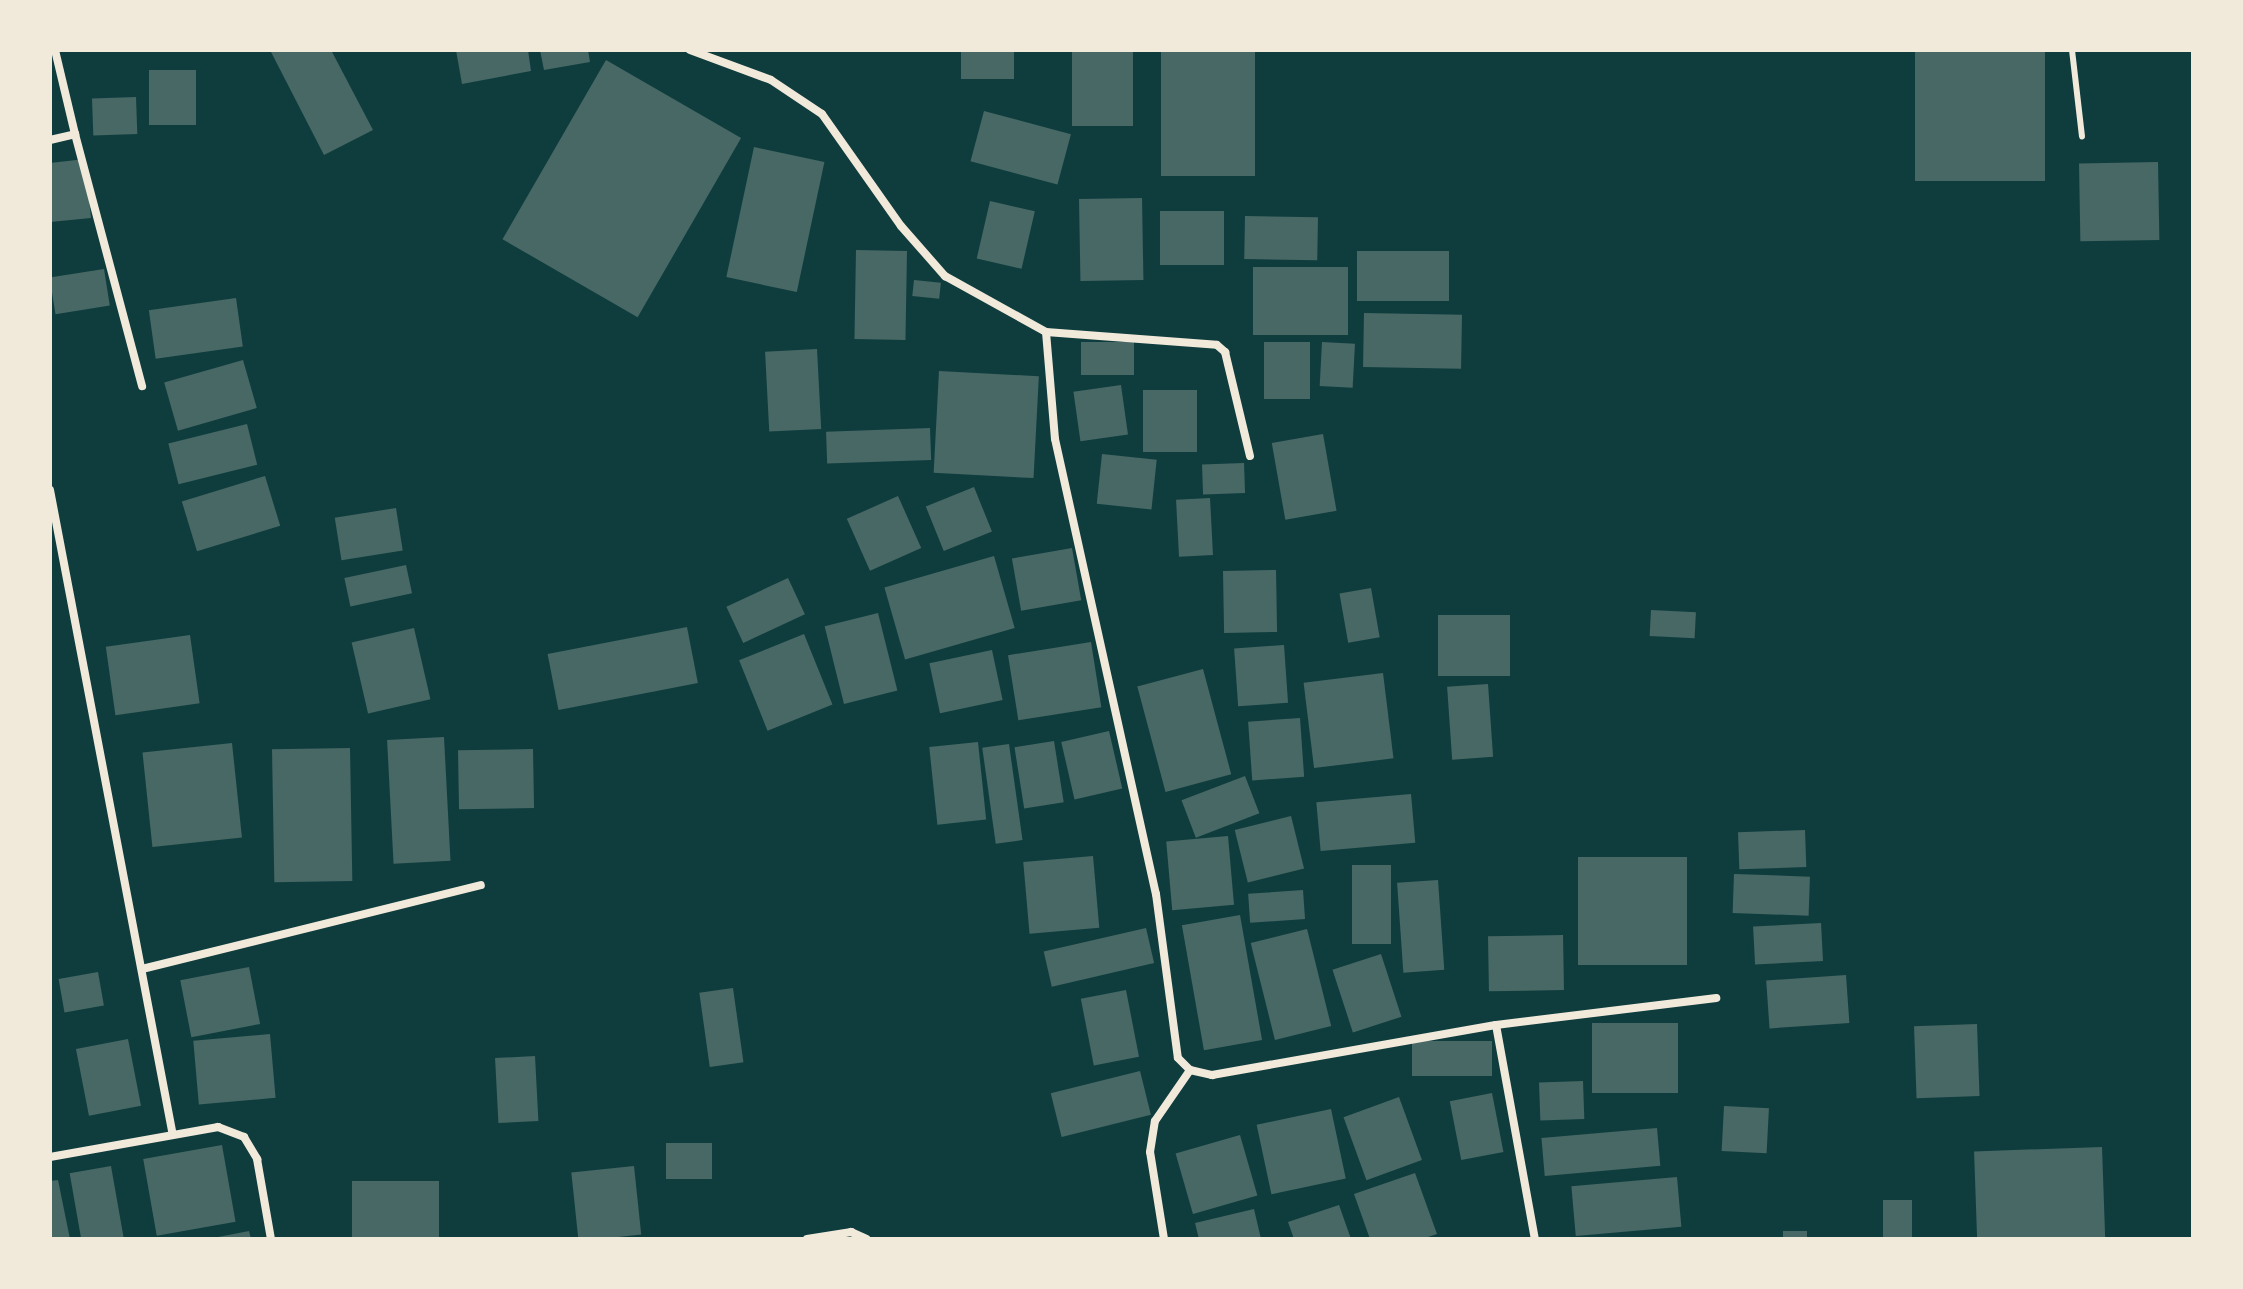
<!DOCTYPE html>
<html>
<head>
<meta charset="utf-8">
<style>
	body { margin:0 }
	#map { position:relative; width:2243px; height:1289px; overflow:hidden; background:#0f3d3e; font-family:Cabin,sans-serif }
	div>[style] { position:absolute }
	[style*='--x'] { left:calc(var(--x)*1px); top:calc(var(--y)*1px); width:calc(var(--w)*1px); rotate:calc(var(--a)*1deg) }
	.building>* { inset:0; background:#486865; transform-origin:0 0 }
	.service>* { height:6px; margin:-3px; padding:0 3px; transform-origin:3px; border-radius:3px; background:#f1e9da }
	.minor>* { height:8px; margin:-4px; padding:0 4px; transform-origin:4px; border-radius:4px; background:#f1e9da }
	span { translate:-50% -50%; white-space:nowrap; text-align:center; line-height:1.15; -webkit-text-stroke:6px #f1e9da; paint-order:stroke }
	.frame { position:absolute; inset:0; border:52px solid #f1e9da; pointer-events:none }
</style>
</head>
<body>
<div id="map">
	<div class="building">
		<div style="clip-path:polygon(270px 50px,331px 50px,373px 130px,324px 155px)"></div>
		<div style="clip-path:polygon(456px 50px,528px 50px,531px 71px,462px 84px)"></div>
		<div style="clip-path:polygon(540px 50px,588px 50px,590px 62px,544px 70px)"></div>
		<div style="left:961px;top:50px;width:53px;height:29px"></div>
		<div style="left:1072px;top:50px;width:61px;height:76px"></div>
		<div style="left:1161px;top:50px;width:94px;height:126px"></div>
		<div style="left:1915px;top:50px;width:130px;height:131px"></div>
		<div style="left:606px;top:60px;width:156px;height:207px;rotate:30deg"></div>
		<div style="left:149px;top:70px;width:47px;height:55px"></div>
		<div style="left:136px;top:97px;width:37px;height:44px;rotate:88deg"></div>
		<div style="left:984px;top:111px;width:90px;height:52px;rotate:15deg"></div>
		<div style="left:754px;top:147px;width:72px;height:133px;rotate:12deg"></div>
		<div style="clip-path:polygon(85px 159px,91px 218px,50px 222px,50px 163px)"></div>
		<div style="left:2158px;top:162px;width:78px;height:79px;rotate:89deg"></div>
		<div style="left:1142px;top:198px;width:82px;height:63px;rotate:89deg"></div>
		<div style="left:990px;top:201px;width:46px;height:59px;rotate:13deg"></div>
		<div style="left:1160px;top:211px;width:64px;height:54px"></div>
		<div style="left:1245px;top:216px;width:73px;height:43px;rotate:1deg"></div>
		<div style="left:856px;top:250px;width:51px;height:89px;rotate:1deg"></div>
		<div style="left:1357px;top:251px;width:92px;height:50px"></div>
		<div style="left:1253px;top:267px;width:95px;height:68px"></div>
		<div style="left:104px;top:269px;width:37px;height:55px;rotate:81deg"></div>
		<div style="left:914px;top:280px;width:27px;height:16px;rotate:6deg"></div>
		<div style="left:236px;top:298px;width:49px;height:88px;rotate:82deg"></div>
		<div style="left:1364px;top:313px;width:98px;height:54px;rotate:1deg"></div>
		<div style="left:1081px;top:342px;width:53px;height:33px"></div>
		<div style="left:1264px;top:342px;width:46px;height:57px"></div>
		<div style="left:1322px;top:342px;width:33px;height:44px;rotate:3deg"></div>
		<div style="left:817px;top:349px;width:80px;height:52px;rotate:87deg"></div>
		<div style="left:243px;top:360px;width:50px;height:82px;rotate:74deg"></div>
		<div style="left:939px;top:371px;width:100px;height:102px;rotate:3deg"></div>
		<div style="left:1121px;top:385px;width:50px;height:48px;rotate:82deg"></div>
		<div style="left:1197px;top:390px;width:62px;height:54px;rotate:90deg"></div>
		<div style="left:247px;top:424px;width:42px;height:81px;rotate:76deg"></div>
		<div style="left:930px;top:428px;width:32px;height:104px;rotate:88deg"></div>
		<div style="left:1323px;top:434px;width:78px;height:52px;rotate:80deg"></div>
		<div style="left:1102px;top:454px;width:55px;height:50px;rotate:6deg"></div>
		<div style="left:1244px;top:463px;width:30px;height:42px;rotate:88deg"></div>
		<div style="left:265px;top:476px;width:52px;height:87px;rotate:73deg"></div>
		<div style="left:974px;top:487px;width:48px;height:52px;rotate:68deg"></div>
		<div style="left:898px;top:496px;width:57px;height:56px;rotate:66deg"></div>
		<div style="left:1210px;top:498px;width:57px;height:34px;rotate:87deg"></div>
		<div style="left:396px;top:508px;width:43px;height:62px;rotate:81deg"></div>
		<div style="left:1072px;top:548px;width:53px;height:61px;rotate:80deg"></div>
		<div style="left:994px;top:556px;width:75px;height:114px;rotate:74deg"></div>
		<div style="left:406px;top:565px;width:29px;height:63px;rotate:78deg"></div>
		<div style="left:1276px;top:570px;width:62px;height:53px;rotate:89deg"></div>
		<div style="left:788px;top:578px;width:40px;height:68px;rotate:65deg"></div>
		<div style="left:1371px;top:588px;width:50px;height:32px;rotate:80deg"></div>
		<div style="left:1651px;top:610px;width:45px;height:26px;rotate:3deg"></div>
		<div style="left:878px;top:613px;width:80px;height:55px;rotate:76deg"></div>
		<div style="left:1438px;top:615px;width:72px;height:61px"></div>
		<div style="left:687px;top:627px;width:57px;height:142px;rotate:79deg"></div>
		<div style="left:414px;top:628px;width:73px;height:64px;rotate:77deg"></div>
		<div style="left:804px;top:634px;width:76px;height:70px;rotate:68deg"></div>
		<div style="left:190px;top:635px;width:69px;height:85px;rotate:82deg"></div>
		<div style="left:1091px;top:642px;width:66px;height:84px;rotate:81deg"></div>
		<div style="left:1284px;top:645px;width:58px;height:50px;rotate:86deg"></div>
		<div style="left:992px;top:650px;width:51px;height:64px;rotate:78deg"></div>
		<div style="left:1203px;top:669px;width:109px;height:68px;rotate:75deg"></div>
		<div style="left:1383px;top:673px;width:86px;height:80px;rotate:83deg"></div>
		<div style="left:1488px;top:684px;width:73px;height:41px;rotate:86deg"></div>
		<div style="left:1300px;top:718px;width:59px;height:52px;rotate:86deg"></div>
		<div style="left:1109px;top:731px;width:59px;height:49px;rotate:77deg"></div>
		<div style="left:444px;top:737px;width:124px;height:57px;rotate:87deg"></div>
		<div style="left:1054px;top:741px;width:62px;height:40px;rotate:81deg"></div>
		<div style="left:978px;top:742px;width:78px;height:49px;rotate:84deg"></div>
		<div style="left:232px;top:743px;width:95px;height:90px;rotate:84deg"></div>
		<div style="left:1009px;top:744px;width:97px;height:27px;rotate:82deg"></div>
		<div style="left:350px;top:748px;width:133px;height:78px;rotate:89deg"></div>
		<div style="left:533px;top:749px;width:59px;height:75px;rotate:89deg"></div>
		<div style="left:1245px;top:776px;width:40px;height:68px;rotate:69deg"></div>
		<div style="left:1411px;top:794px;width:49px;height:95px;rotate:85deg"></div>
		<div style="left:1291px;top:816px;width:54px;height:58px;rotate:76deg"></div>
		<div style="left:1805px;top:830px;width:37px;height:67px;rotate:88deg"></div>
		<div style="left:1228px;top:836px;width:69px;height:62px;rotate:85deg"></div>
		<div style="left:1093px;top:856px;width:72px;height:70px;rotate:85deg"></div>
		<div style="left:1578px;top:857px;width:109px;height:108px"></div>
		<div style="left:1352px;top:865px;width:39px;height:79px"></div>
		<div style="left:1734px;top:874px;width:76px;height:39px;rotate:2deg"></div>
		<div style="left:1438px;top:880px;width:90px;height:41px;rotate:86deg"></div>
		<div style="left:1303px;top:890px;width:29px;height:55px;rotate:86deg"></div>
		<div style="left:1240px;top:915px;width:127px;height:59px;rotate:80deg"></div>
		<div style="left:1821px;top:923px;width:38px;height:68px;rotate:87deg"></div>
		<div style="left:1146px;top:928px;width:36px;height:105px;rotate:77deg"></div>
		<div style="left:1307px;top:929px;width:100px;height:58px;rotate:76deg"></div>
		<div style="left:1563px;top:935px;width:55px;height:75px;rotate:89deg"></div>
		<div style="left:1381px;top:954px;width:66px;height:51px;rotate:72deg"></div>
		<div style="left:249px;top:967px;width:58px;height:70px;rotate:79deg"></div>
		<div style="left:98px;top:972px;width:34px;height:40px;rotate:80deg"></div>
		<div style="left:1846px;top:975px;width:48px;height:80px;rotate:86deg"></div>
		<div style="left:733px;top:988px;width:75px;height:34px;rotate:82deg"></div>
		<div style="left:1126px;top:990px;width:68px;height:46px;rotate:79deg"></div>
		<div style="left:1592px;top:1023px;width:86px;height:70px"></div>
		<div style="left:1977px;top:1024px;width:72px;height:63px;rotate:88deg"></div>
		<div style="left:270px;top:1034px;width:64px;height:77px;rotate:85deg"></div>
		<div style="left:128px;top:1039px;width:68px;height:53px;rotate:79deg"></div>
		<div style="left:1492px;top:1041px;width:35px;height:80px;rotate:90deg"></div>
		<div style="left:535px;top:1056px;width:65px;height:40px;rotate:87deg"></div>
		<div style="left:1140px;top:1071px;width:45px;height:92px;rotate:76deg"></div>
		<div style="left:1583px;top:1081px;width:38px;height:44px;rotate:88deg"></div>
		<div style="left:1492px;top:1093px;width:60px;height:43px;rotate:79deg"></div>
		<div style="left:1399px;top:1097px;width:67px;height:59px;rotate:70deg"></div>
		<div style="left:1724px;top:1106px;width:45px;height:45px;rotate:3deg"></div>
		<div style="left:1331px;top:1109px;width:71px;height:76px;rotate:78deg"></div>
		<div style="left:1657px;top:1128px;width:38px;height:116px;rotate:85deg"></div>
		<div style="left:1240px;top:1135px;width:63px;height:67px;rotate:74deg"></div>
		<div style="left:666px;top:1143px;width:46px;height:36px"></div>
		<div style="left:222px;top:1145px;width:78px;height:80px;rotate:80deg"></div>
		<div style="left:2102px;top:1147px;width:92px;height:128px;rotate:88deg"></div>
		<div style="left:111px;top:1166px;width:74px;height:42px;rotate:80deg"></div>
		<div style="left:634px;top:1166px;width:69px;height:63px;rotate:84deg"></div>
		<div style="clip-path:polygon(1415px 1173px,1437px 1234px,1422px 1239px,1370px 1239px,1354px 1194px)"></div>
		<div style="left:1677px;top:1177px;width:50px;height:106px;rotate:85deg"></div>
		<div style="clip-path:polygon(58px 1180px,70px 1239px,50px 1239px,50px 1181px)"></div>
		<div style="left:439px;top:1181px;width:58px;height:87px;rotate:90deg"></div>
		<div style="left:1883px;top:1200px;width:29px;height:39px"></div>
		<div style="clip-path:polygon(1339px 1205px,1351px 1239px,1294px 1239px,1288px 1222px)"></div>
		<div style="clip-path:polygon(1254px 1209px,1261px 1239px,1199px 1239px,1195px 1223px)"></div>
		<div style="clip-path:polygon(249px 1231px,251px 1239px,213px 1239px,213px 1238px)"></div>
		<div style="left:1783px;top:1231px;width:24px;height:8px"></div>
	</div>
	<div class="service">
		<div style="--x:2072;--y:50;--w:87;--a:83.4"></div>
	</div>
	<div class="minor">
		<div style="--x:690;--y:50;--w:86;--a:20.3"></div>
		<div style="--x:771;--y:80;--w:61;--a:33.7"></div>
		<div style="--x:822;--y:114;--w:137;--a:54.8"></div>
		<div style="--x:901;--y:226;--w:67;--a:48.7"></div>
		<div style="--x:945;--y:276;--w:115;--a:29"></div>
		<div style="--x:1046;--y:332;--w:107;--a:85.2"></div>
		<div style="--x:1055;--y:439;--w:466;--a:77.5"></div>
		<div style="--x:1156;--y:894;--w:165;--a:82.4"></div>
		<div style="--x:1178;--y:1058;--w:17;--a:45"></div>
		<div style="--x:1190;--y:1070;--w:23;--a:13"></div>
		<div style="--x:1212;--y:1075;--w:288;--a:-10"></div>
		<div style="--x:1496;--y:1025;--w:218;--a:79.7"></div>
		<div style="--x:75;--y:134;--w:261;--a:75.1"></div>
		<div style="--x:50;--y:140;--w:26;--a:-13"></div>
		<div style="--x:75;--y:134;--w:86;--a:-103.4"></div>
		<div style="--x:1046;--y:332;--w:171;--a:4.3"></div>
		<div style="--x:1217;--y:345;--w:11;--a:41"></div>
		<div style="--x:1225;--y:352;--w:107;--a:76.5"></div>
		<div style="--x:50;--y:490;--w:653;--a:79.22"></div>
		<div style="--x:142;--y:969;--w:349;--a:-13.9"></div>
		<div style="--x:1496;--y:1025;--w:222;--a:-7"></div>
		<div style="--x:50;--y:1157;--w:171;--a:-10.1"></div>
		<div style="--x:218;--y:1127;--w:28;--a:21"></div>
		<div style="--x:244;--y:1137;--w:26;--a:59"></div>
		<div style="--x:257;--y:1159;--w:81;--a:80.1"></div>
		<div style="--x:807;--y:1239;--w:45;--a:-9"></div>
		<div style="--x:851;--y:1232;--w:17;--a:24"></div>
		<div style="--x:1164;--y:1239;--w:88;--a:-99.1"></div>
		<div style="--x:1150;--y:1152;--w:31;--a:-81"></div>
		<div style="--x:1155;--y:1121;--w:62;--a:-55.5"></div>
	</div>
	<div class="frame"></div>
</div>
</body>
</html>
